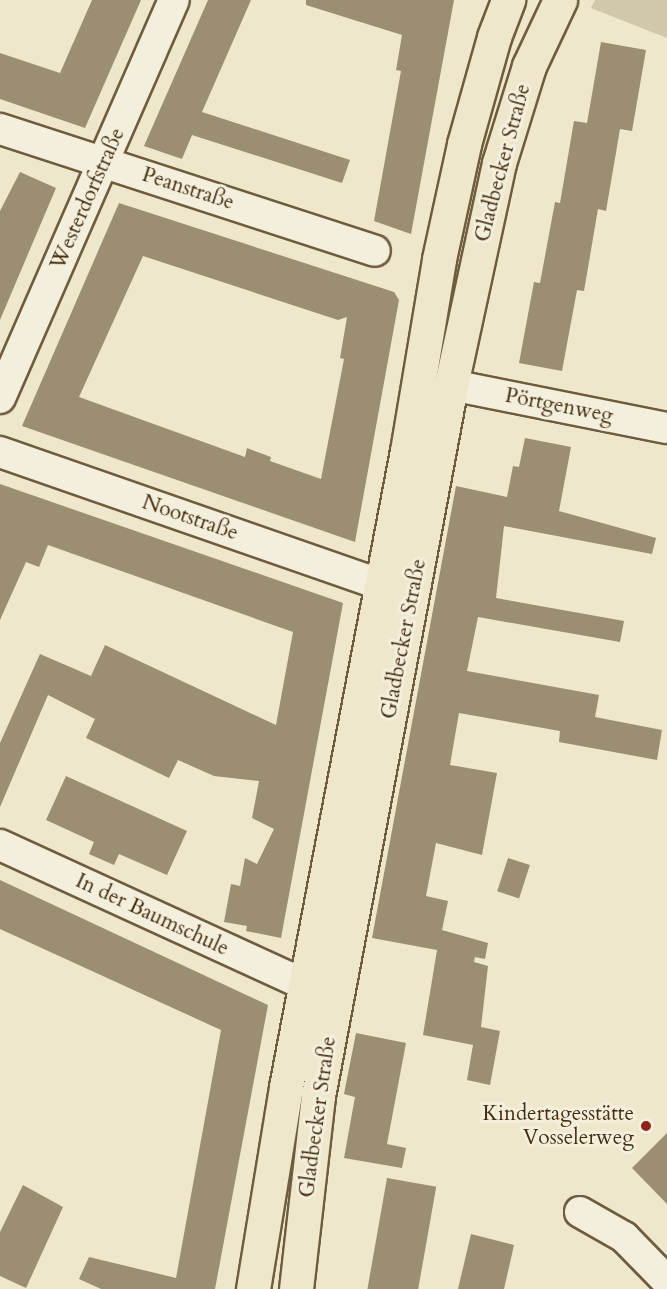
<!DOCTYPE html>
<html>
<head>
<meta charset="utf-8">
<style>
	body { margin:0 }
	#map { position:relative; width:667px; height:1289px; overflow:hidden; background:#eee7cb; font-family:Cardo,serif }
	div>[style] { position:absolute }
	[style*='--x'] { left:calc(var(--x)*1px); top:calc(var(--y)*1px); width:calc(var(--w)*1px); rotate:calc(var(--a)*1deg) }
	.green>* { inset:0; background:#d1c7ab }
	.building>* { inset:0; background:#9c8e70; transform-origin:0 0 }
	.roads { filter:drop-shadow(2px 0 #6e5c3d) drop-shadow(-2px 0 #6e5c3d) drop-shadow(0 2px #6e5c3d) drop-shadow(0 -2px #6e5c3d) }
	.street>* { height:30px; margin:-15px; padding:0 15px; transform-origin:15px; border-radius:15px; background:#f4efdd }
	.primary>* { height:33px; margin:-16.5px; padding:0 16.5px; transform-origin:16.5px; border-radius:16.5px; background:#eee7cb }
	.dots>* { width:16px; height:16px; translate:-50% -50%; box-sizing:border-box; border:3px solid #f4efdd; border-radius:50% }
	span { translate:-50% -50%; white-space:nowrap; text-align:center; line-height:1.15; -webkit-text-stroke:6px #f4efdd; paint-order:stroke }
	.street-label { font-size:21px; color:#442d0e }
	.poi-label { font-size:21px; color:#442d0e }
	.right { translate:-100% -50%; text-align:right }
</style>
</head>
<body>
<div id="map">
	<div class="green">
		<div style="clip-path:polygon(595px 0,667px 0,667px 38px,591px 8px)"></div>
	</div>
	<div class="building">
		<div style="clip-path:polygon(92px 0,141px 0,85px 128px,0 99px,0 53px,60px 73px)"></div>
		<div style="clip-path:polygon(208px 0,251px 0,202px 112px,350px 160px,342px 183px,192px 135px,182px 159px,144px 146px)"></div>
		<div style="clip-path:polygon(306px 0,454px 0,411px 234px,374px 221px,401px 71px,396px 70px,402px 35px,306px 5px)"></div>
		<div style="clip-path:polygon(601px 42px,646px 50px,632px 131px,620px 129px,606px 211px,598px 209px,584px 291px,577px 290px,562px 371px,519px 363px,534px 282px,540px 283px,555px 202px,560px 203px,574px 121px,587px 123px)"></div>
		<div style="clip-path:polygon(20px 172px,56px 188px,0 320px,0 211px)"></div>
		<div style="clip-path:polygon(evenodd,119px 203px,394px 292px,399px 300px,355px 542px,22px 426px,119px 203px,143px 256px,338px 320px,347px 317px,340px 358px,344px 359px,321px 479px,270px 461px,271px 457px,247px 448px,245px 457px,79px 397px,143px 256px)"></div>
		<div style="clip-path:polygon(525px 438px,571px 447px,559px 511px,656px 538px,652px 554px,504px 526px,496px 598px,624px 621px,620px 642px,478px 617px,467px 671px,599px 695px,595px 717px,662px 730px,657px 760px,559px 742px,560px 731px,459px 713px,450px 765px,497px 773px,482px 855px,436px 843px,426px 896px,448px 901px,442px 930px,488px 943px,485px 959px,475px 957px,474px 962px,488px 966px,481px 1027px,500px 1031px,490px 1085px,467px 1080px,473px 1045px,423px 1035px,437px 950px,372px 938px,456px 486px,507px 497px,513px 466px,519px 467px)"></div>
		<div style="clip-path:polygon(0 484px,343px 603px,281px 938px,246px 931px,247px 926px,224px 922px,231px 884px,240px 886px,245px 858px,257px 864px,274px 829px,252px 818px,259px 781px,214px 776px,178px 760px,169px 778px,86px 738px,95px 719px,48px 695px,0 807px,0 743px,40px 654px,91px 676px,105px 645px,276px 725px,293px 632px,48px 545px,39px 567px,26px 562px,0 620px)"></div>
		<div style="clip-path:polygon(66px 776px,187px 831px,167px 875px,119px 854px,114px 865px,89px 854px,94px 842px,46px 820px)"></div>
		<div style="left:508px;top:858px;width:23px;height:35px;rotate:18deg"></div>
		<div style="clip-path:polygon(0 880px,268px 1005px,215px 1289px,101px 1289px,79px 1279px,89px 1257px,176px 1278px,221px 1030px,0 929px)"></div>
		<div style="clip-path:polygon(356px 1033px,406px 1043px,387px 1144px,406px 1148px,402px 1168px,344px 1158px,355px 1097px,344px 1094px)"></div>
		<div style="clip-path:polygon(667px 1133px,667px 1204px,632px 1168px)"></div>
		<div style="left:387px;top:1178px;width:50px;height:114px;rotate:10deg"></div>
		<div style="clip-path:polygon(23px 1185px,63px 1207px,26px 1288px,0 1276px,0 1232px)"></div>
		<div style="clip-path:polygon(471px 1234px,514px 1245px,504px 1289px,458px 1289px)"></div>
	</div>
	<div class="roads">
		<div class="street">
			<div style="--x:0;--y:129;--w:394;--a:18"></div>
			<div style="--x:451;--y:385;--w:220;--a:11.3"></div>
			<div style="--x:0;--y:398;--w:434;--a:-66.4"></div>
			<div style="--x:0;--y:452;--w:402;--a:19.2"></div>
			<div style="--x:0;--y:845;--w:334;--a:24.6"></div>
			<div style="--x:580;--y:1212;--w:51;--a:29.6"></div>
			<div style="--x:624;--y:1237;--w:62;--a:45.7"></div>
		</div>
		<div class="primary">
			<div style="--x:253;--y:1289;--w:205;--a:-80.7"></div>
			<div style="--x:286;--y:1087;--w:647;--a:-79.23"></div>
			<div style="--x:407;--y:451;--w:195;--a:-80.5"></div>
			<div style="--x:439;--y:259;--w:118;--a:-77.7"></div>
			<div style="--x:464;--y:144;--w:111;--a:-74.3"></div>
			<div style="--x:494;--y:37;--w:40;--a:-69"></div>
			<div style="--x:296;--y:1289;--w:194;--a:-83.5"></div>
			<div style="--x:318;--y:1096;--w:723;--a:-79.4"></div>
			<div style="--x:451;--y:385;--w:227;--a:-77.8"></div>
			<div style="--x:499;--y:163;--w:102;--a:-72.8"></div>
			<div style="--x:529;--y:66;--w:73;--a:-64.8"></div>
		</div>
	</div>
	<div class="dots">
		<div style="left:646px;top:1126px;background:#8f2418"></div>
	</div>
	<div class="street-label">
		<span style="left:503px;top:163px;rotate:-75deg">Gladbecker Straße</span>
		<span style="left:188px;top:189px;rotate:18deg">Peanstraße</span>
		<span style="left:88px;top:199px;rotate:-66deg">Westerdorfstraße</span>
		<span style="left:559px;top:406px;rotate:11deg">Pörtgenweg</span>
		<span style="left:190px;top:518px;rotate:19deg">Nootstraße</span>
		<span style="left:404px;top:639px;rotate:-79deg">Gladbecker Straße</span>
		<span style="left:152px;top:915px;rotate:25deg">In der Baumschule</span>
		<span style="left:318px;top:1117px;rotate:-82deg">Gladbecker Straße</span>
	</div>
	<div class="poi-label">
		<span class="right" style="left:634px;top:1126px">Kindertagesstätte<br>Vosselerweg</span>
	</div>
</div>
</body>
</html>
